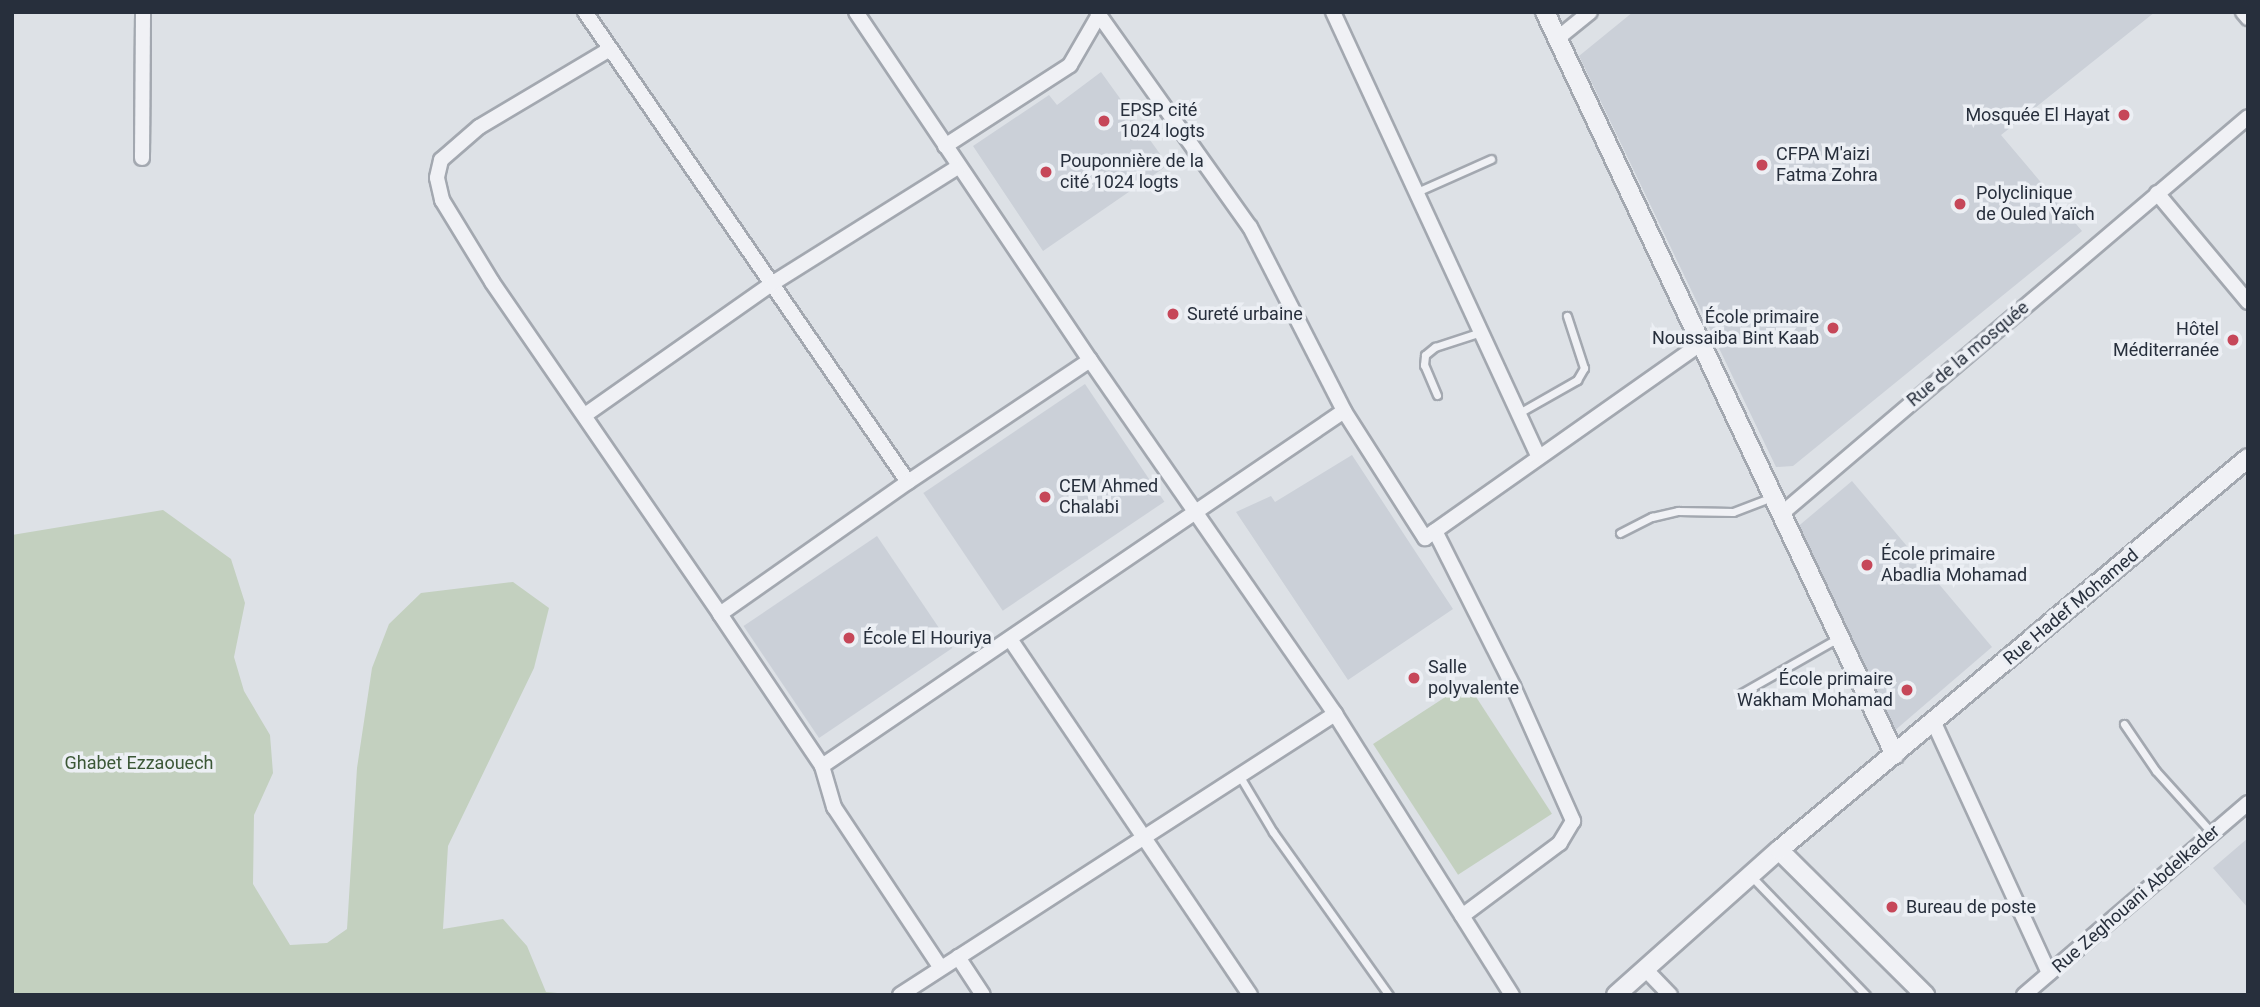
<!DOCTYPE html>
<html>
<head>
<meta charset="utf-8">
<style>
	body { margin:0 }
	#map { position:relative; width:2260px; height:1007px; overflow:hidden; background:#dde1e6; font-family:Roboto,sans-serif }
	div>[style] { position:absolute }
	[style*='--x'] { left:calc(var(--x)*1px); top:calc(var(--y)*1px); width:calc(var(--w)*1px); rotate:calc(var(--a)*1deg) }
	.built>* { inset:0; background:#cbd0d8; transform-origin:0 0 }
	.green>* { inset:0; background:#c3d0bf; transform-origin:0 0 }
	.roads { filter:drop-shadow(2px 0 #a3a8b0) drop-shadow(-2px 0 #a3a8b0) drop-shadow(0 2px #a3a8b0) drop-shadow(0 -2px #a3a8b0) }
	.service>* { height:7px; margin:-3.5px; padding:0 3.5px; transform-origin:3.5px; border-radius:3.5px; background:#f0f1f5 }
	.minor>* { height:14px; margin:-7px; padding:0 7px; transform-origin:7px; border-radius:7px; background:#f0f1f5 }
	.tertiary>* { height:18px; margin:-9px; padding:0 9px; transform-origin:9px; border-radius:9px; background:#f0f1f5 }
	.dots>* { width:19px; height:19px; translate:-50% -50%; box-sizing:border-box; border:4px solid #eceff4; border-radius:50% }
	span { translate:-50% -50%; white-space:nowrap; text-align:center; line-height:1.15; -webkit-text-stroke:7px #eceff4; paint-order:stroke }
	.poi-label { font-size:18px; color:#272f3c }
	.left { translate:0 -50%; text-align:left }
	.right { translate:-100% -50%; text-align:right }
	.street-label { font-size:18px; color:#272f3c }
	.park-label { font-size:18px; color:#3b5736 }
	.frame { position:absolute; inset:0; border:14px solid #272f3c; pointer-events:none }
</style>
</head>
<body>
<div id="map">
	<div class="built">
		<div style="clip-path:polygon(1633px 12px,2155px 12px,2001px 135px,2082px 231px,1793px 466px,1776px 467px,1579px 56px)"></div>
		<div style="clip-path:polygon(1101px 72px,1168px 165px,1043px 251px,973px 146px,1049px 95px,1057px 105px)"></div>
		<div style="left:1085px;top:384px;width:142px;height:195px;rotate:56deg"></div>
		<div style="clip-path:polygon(1352px 455px,1453px 609px,1348px 680px,1236px 512px,1271px 496px,1275px 502px)"></div>
		<div style="clip-path:polygon(1852px 481px,1992px 647px,1893px 732px,1795px 529px)"></div>
		<div style="left:877px;top:536px;width:135px;height:161px;rotate:56deg"></div>
		<div style="clip-path:polygon(2248px 838px,2248px 908px,2213px 868px)"></div>
	</div>
	<div class="green">
		<div style="clip-path:polygon(163px 510px,231px 559px,245px 603px,234px 657px,244px 691px,270px 735px,273px 773px,254px 815px,253px 884px,290px 945px,327px 943px,347px 929px,357px 768px,372px 668px,389px 624px,421px 593px,513px 582px,549px 608px,534px 668px,448px 846px,443px 929px,503px 919px,527px 946px,546px 992px,581px 995px,12px 995px,12px 535px)"></div>
		<div style="left:1467px;top:683px;width:156px;height:112px;rotate:57deg"></div>
	</div>
	<div class="roads">
		<div class="service">
			<div style="--x:1417;--y:192;--w:81;--a:-24"></div>
			<div style="--x:1437;--y:395;--w:33;--a:-113"></div>
			<div style="--x:1424;--y:365;--w:10;--a:-84"></div>
			<div style="--x:1425;--y:355;--w:13;--a:-39"></div>
			<div style="--x:1435;--y:347;--w:48;--a:-18.1"></div>
			<div style="--x:1519;--y:413;--w:67;--a:-29.6"></div>
			<div style="--x:1577;--y:380;--w:14;--a:-60"></div>
			<div style="--x:1584;--y:368;--w:55;--a:-108.1"></div>
			<div style="--x:1620;--y:533;--w:36;--a:-27"></div>
			<div style="--x:1652;--y:517;--w:27;--a:-13"></div>
			<div style="--x:1678;--y:511;--w:55;--a:1"></div>
			<div style="--x:1733;--y:512;--w:42;--a:-21"></div>
			<div style="--x:1740;--y:694;--w:113;--a:-29.7"></div>
			<div style="--x:2124;--y:724;--w:57;--a:55.8"></div>
			<div style="--x:2156;--y:771;--w:84;--a:47.9"></div>
			<div style="--x:1239;--y:775;--w:66;--a:59.2"></div>
			<div style="--x:1273;--y:832;--w:200;--a:54.6"></div>
			<div style="--x:1752;--y:877;--w:164;--a:46"></div>
		</div>
		<div class="minor">
			<div style="--x:585;--y:12;--w:570;--a:55.5"></div>
			<div style="--x:908;--y:482;--w:219;--a:-33.8"></div>
			<div style="--x:1090;--y:360;--w:431;--a:55.3"></div>
			<div style="--x:1335;--y:714;--w:332;--a:57.8"></div>
			<div style="--x:856;--y:12;--w:419;--a:56.1"></div>
			<div style="--x:1097;--y:12;--w:264;--a:54.6"></div>
			<div style="--x:1250;--y:227;--w:207;--a:62.9"></div>
			<div style="--x:1344;--y:411;--w:151;--a:57.5"></div>
			<div style="--x:1425;--y:538;--w:338;--a:-35.2"></div>
			<div style="--x:1333;--y:12;--w:490;--a:65.2"></div>
			<div style="--x:2243;--y:12;--w:8;--a:50"></div>
			<div style="--x:1558;--y:38;--w:41;--a:-39.1"></div>
			<div style="--x:610;--y:49;--w:152;--a:149.2"></div>
			<div style="--x:479;--y:127;--w:50;--a:139"></div>
			<div style="--x:441;--y:160;--w:18;--a:103"></div>
			<div style="--x:437;--y:178;--w:23;--a:77"></div>
			<div style="--x:442;--y:200;--w:96;--a:58.6"></div>
			<div style="--x:492;--y:282;--w:403;--a:55.5"></div>
			<div style="--x:720;--y:614;--w:230;--a:-35.1"></div>
			<div style="--x:945;--y:146;--w:149;--a:-32.9"></div>
			<div style="--x:1070;--y:65;--w:58;--a:-59.9"></div>
			<div style="--x:142;--y:158;--w:146;--a:-89.6"></div>
			<div style="--x:2157;--y:193;--w:142;--a:50.1"></div>
			<div style="--x:585;--y:415;--w:230;--a:-35.1"></div>
			<div style="--x:773;--y:283;--w:218;--a:-32.1"></div>
			<div style="--x:1780;--y:515;--w:614;--a:-40.38"></div>
			<div style="--x:1435;--y:531;--w:174;--a:63.3"></div>
			<div style="--x:1513;--y:686;--w:148;--a:66"></div>
			<div style="--x:1573;--y:821;--w:26;--a:121"></div>
			<div style="--x:1560;--y:843;--w:122;--a:143.3"></div>
			<div style="--x:720;--y:614;--w:183;--a:56.1"></div>
			<div style="--x:822;--y:766;--w:43;--a:73.7"></div>
			<div style="--x:834;--y:807;--w:193;--a:56.4"></div>
			<div style="--x:1010;--y:639;--w:429;--a:56"></div>
			<div style="--x:1934;--y:723;--w:275;--a:65.3"></div>
			<div style="--x:822;--y:766;--w:631;--a:-34.22"></div>
			<div style="--x:958;--y:957;--w:45;--a:56.7"></div>
			<div style="--x:1645;--y:969;--w:36;--a:46"></div>
			<div style="--x:900;--y:995;--w:518;--a:-32.86"></div>
			<div style="--x:2024;--y:995;--w:295;--a:-40.6"></div>
		</div>
		<div class="tertiary">
			<div style="--x:1545;--y:12;--w:821;--a:64.78"></div>
			<div style="--x:1779;--y:850;--w:206;--a:44.8"></div>
			<div style="--x:1616;--y:995;--w:218;--a:-41.7"></div>
			<div style="--x:1779;--y:850;--w:611;--a:-39.89"></div>
		</div>
	</div>
	<div class="dots">
		<div style="left:2124px;top:115px;background:#c64759"></div>
		<div style="left:1104px;top:121px;background:#c64759"></div>
		<div style="left:1762px;top:165px;background:#c64759"></div>
		<div style="left:1046px;top:172px;background:#c64759"></div>
		<div style="left:1960px;top:204px;background:#c64759"></div>
		<div style="left:1173px;top:314px;background:#c64759"></div>
		<div style="left:1833px;top:328px;background:#c64759"></div>
		<div style="left:2233px;top:340px;background:#c64759"></div>
		<div style="left:1045px;top:497px;background:#c64759"></div>
		<div style="left:1867px;top:565px;background:#c64759"></div>
		<div style="left:849px;top:638px;background:#c64759"></div>
		<div style="left:1414px;top:678px;background:#c64759"></div>
		<div style="left:1907px;top:690px;background:#c64759"></div>
		<div style="left:1892px;top:907px;background:#c64759"></div>
	</div>
	<div class="poi-label">
		<span class="left" style="left:1120px;top:121px">EPSP cité<br>1024 logts</span>
		<span class="right" style="left:2110px;top:115px">Mosquée El Hayat</span>
		<span class="left" style="left:1776px;top:165px">CFPA M'aizi<br>Fatma Zohra</span>
		<span class="left" style="left:1060px;top:172px">Pouponnière de la<br>cité 1024 logts</span>
		<span class="left" style="left:1976px;top:204px">Polyclinique<br>de Ouled Yaïch</span>
		<span class="left" style="left:1187px;top:314px">Sureté urbaine</span>
		<span class="right" style="left:1819px;top:328px">École primaire<br>Noussaiba Bint Kaab</span>
		<span class="right" style="left:2219px;top:340px">Hôtel<br>Méditerranée</span>
		<span class="left" style="left:1059px;top:497px">CEM Ahmed<br>Chalabi</span>
		<span class="left" style="left:1881px;top:565px">École primaire<br>Abadlia Mohamad</span>
		<span class="left" style="left:863px;top:638px">École El Houriya</span>
		<span class="left" style="left:1428px;top:678px">Salle<br>polyvalente</span>
		<span class="right" style="left:1893px;top:690px">École primaire<br>Wakham Mohamad</span>
		<span class="left" style="left:1906px;top:907px">Bureau de poste</span>
	</div>
	<div class="street-label">
		<span style="left:1968px;top:354px;rotate:-40deg">Rue de la mosquée</span>
		<span style="left:2071px;top:607px;rotate:-40deg">Rue Hadef Mohamed</span>
		<span style="left:2136px;top:899px;rotate:-41deg">Rue Zeghouani Abdelkader</span>
	</div>
	<div class="park-label">
		<span style="left:139px;top:763px">Ghabet Ezzaouech</span>
	</div>
	<div class="frame"></div>
</div>
</body>
</html>
